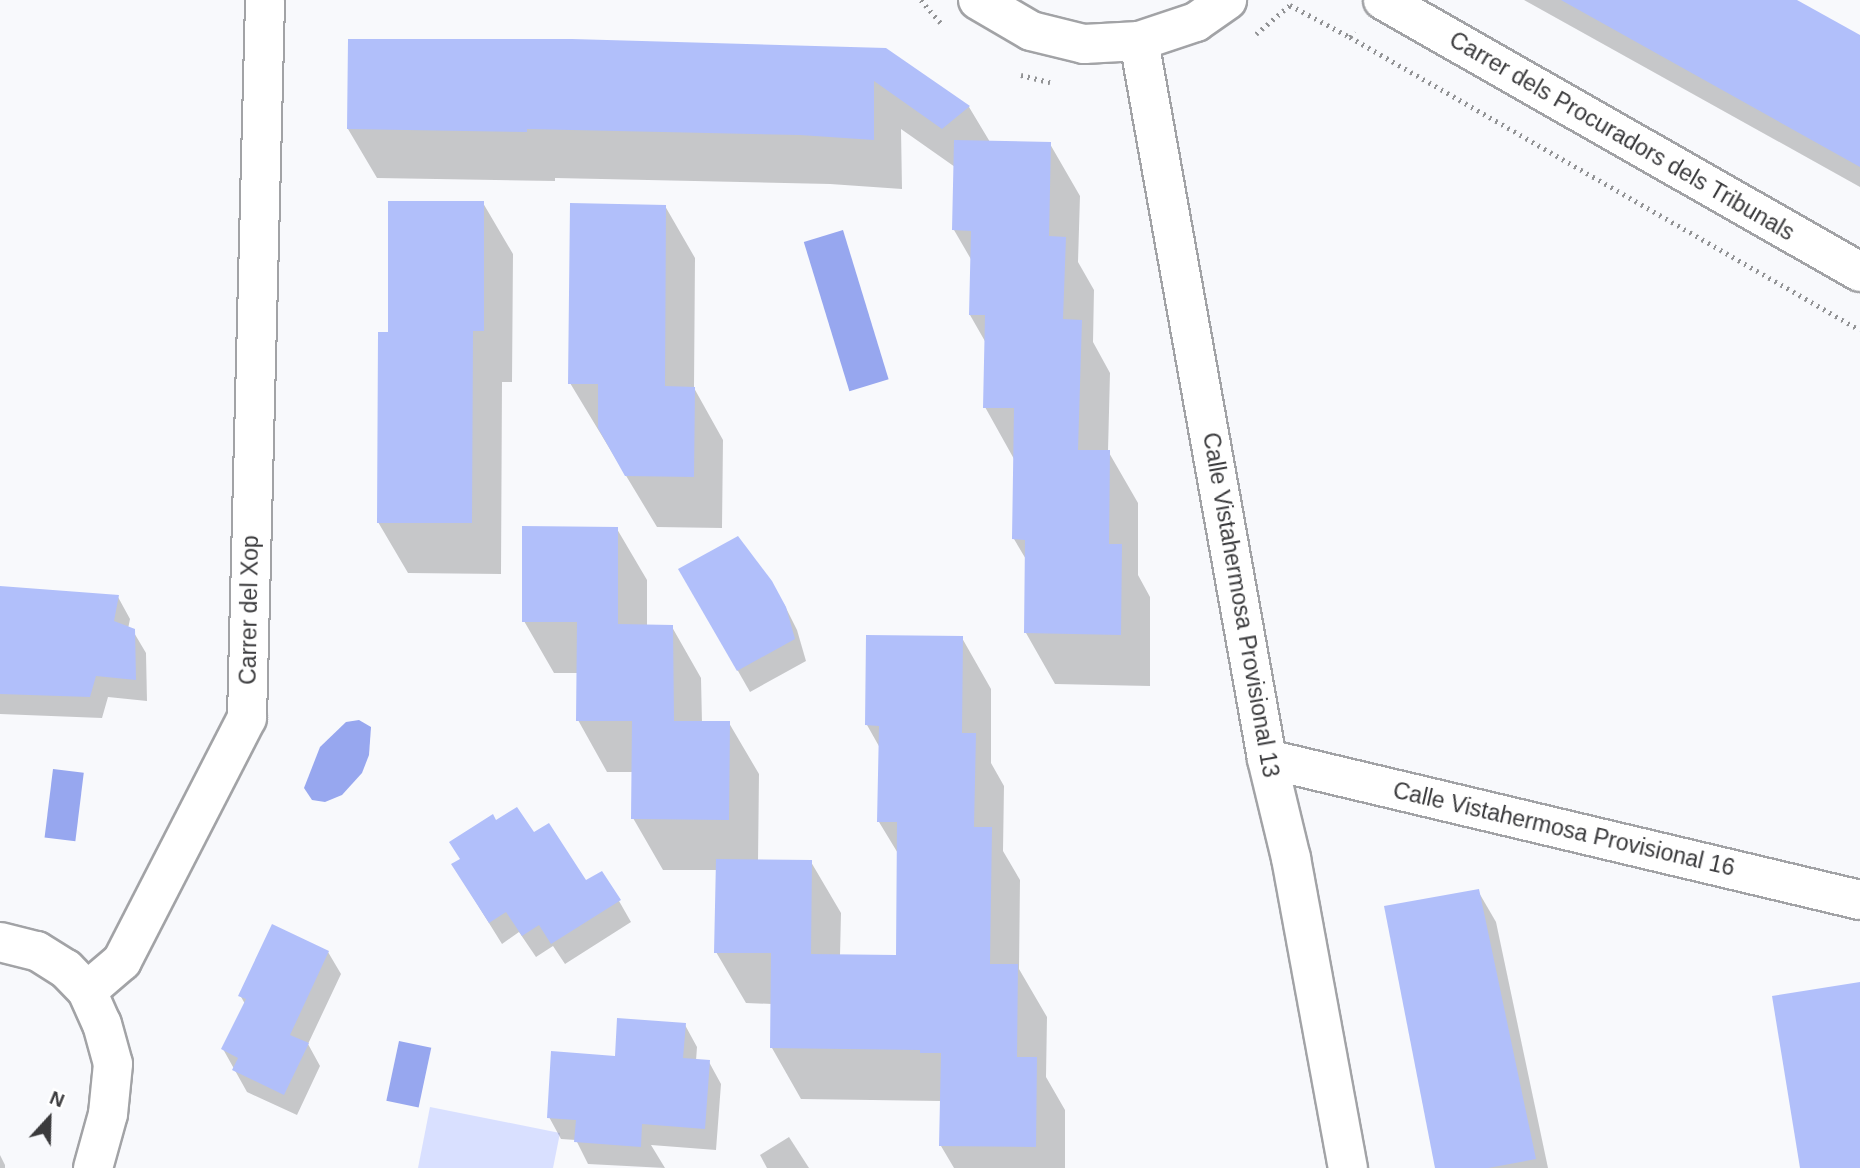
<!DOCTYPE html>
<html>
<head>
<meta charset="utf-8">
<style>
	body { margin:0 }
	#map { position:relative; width:1860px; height:1168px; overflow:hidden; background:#f8f9fc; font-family:Helvetica,sans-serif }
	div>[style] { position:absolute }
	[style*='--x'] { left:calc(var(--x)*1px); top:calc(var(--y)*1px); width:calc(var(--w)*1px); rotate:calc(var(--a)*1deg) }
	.green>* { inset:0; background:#d9e0ff }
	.water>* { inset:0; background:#97a7ef; transform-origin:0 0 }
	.shadow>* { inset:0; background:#0003 }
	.building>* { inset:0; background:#b1bffa }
	.path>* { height:4.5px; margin-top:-2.25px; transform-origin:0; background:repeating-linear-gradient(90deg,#929395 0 2px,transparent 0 7px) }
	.roads { filter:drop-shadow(2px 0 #a2a3a6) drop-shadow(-2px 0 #a2a3a6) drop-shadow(0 2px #a2a3a6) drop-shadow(0 -2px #a2a3a6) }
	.minor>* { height:38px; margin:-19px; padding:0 19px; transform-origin:19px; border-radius:19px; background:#fff }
	.tertiary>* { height:38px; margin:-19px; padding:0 19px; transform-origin:19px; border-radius:19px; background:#fff }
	span { translate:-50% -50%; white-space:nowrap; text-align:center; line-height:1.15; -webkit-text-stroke:5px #fff; paint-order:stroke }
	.street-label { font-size:23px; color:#3a3a3c }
	.north { position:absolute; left:14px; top:1084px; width:70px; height:70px; -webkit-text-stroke:5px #fff; paint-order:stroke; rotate:22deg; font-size:19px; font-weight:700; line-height:28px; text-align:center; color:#3a3a3c }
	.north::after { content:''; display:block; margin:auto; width:24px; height:32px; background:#3a3a3c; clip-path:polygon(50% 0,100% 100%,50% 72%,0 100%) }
</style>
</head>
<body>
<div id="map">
	<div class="green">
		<div style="clip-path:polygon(430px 1107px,560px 1133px,553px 1168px,418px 1168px)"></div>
	</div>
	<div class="water">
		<div style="left:843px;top:230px;width:156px;height:41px;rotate:73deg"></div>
		<div style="clip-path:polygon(359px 720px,371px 727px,369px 755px,362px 773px,342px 795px,325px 802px,312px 800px,304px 788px,320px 747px,346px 722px)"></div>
		<div style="left:53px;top:769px;width:31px;height:69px;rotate:7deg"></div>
		<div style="left:399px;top:1041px;width:33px;height:61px;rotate:12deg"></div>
	</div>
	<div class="shadow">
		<div style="clip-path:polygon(1524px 0,1793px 0,1860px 37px,1860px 187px)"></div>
		<div style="clip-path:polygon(885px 50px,969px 107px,990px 142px,1050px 144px,1080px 196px,1078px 262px,1094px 290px,1093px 342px,1110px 373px,1108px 451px,1138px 503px,1138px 575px,1150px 597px,1150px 686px,1055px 684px,1026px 633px,1027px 561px,1014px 539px,1014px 459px,985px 407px,986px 343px,970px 315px,972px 261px,954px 230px,955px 167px,901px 129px,902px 189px,830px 184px,555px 178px,555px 181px,377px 178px,348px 129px)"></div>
		<div style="clip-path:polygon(483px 203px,513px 254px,512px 382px,502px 382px,501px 574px,408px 573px,378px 522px,390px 334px)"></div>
		<div style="clip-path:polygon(665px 206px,695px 258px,694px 388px,723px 440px,722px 528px,657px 527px,570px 383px)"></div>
		<div style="clip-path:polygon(617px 529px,647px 580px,647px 626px,672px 627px,701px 678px,702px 723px,729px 723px,759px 774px,758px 862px,811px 862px,841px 913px,840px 956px,898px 956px,899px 855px,879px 822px,880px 748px,867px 725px,962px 638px,991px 689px,991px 763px,1004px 786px,1003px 851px,1020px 880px,1019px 969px,1047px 1017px,1046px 1077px,1065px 1110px,1065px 1168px,954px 1168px,941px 1146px,942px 1101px,801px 1099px,772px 1048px,772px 1004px,746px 1003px,716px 952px,717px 870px,663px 870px,633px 818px,633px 772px,607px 772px,578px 720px,578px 673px,554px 673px,524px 621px)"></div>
		<div style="clip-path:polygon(680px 569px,784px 604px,797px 630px,806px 661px,750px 692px)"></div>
		<div style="clip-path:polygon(0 588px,118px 597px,130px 619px,128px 629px,133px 631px,146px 653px,147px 701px,108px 697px,102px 718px,0 714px)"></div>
		<div style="clip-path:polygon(496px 822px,534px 835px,586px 883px,619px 901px,631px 922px,565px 964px,553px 946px,536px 957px,519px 932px,502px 944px,466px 886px,462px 860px)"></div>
		<div style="clip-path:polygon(1478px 891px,1496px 922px,1548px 1168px,1437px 1168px)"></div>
		<div style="clip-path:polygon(328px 952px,341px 974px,308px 1044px,320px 1066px,297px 1115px,247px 1092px,223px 1049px,245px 1004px,240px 995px)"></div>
		<div style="clip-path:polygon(685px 1025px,697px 1047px,696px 1061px,709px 1062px,721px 1084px,716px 1150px,651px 1145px,665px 1168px,588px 1164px,576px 1140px,561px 1139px,549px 1117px,616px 1058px)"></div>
		<div style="clip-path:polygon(789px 1137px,809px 1168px,767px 1168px,760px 1155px)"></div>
		<div style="clip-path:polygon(0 1155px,5px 1165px,5px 1168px,0 1168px)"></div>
	</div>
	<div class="building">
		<div style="clip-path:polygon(1561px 0,1797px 0,1860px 35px,1860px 167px)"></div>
		<div style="clip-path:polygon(348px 39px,572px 39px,886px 48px,970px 106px,942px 129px,874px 81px,874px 140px,800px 135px,527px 129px,527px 132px,347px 129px)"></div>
		<div style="clip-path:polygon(954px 140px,1051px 142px,1049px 236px,1066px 237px,1063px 319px,1082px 320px,1078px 450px,1110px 450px,1109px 544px,1122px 544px,1121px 635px,1024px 633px,1025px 540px,1012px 539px,1014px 408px,983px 408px,985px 315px,969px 315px,971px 231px,952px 230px)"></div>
		<div style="clip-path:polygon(388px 201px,484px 201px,484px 331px,473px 331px,472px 523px,377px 523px,378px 332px,388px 332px)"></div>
		<div style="clip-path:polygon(570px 203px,666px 205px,665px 386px,695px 387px,694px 477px,625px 476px,598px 428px,598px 384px,568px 384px)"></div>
		<div style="clip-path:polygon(522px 526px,618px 527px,618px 624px,673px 625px,674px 721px,730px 721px,729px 820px,631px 819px,632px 721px,576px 721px,577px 622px,522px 622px)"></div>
		<div style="clip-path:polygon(738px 536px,772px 581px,786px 607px,795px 639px,737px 671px,678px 569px)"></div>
		<div style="clip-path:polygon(0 586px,119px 595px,114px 621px,135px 629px,136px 680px,96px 676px,90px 697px,0 694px)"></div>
		<div style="clip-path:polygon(866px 635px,963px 636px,962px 733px,976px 733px,974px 827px,992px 827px,990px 964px,1018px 964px,1017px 1057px,1037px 1057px,1036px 1147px,939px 1146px,941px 1053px,920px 1053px,920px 1050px,770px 1048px,771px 953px,714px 953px,716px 859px,812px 860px,811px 954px,896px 955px,897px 822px,877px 822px,879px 726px,865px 725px)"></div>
		<div style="clip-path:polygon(517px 807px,534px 832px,549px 823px,586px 880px,602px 871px,621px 900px,551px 944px,539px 925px,522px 936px,506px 912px,489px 923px,451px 864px,460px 859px,449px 842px,493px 814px,496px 820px)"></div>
		<div style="clip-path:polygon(1479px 889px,1536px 1159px,1488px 1168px,1435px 1168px,1384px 906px)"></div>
		<div style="clip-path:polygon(272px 924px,329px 951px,290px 1035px,309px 1043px,284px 1095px,232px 1070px,238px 1058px,221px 1049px,246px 999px,238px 996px)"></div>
		<div style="clip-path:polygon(1860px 982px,1860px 1168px,1800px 1168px,1772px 996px)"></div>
		<div style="clip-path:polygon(617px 1018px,686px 1023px,683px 1058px,710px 1060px,705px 1129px,642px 1124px,641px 1147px,574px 1142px,576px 1120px,547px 1118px,551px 1051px,615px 1056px)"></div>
	</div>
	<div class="path">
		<div style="--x:921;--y:0;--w:30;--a:49"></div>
		<div style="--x:1256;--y:34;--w:45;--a:-40.5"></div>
		<div style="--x:1290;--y:5;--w:68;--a:28.1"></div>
		<div style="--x:1350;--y:37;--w:7;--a:-56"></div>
		<div style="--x:1350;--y:37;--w:588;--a:29.88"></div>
		<div style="--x:1021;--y:75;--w:30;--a:14"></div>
	</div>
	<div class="roads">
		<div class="minor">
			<div style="--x:1139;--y:41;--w:729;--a:79.89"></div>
			<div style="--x:1267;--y:759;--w:102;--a:76.4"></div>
			<div style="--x:1291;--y:858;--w:315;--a:79.6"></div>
			<div style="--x:1267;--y:759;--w:610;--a:13.38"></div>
			<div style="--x:0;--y:942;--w:38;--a:14"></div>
			<div style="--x:37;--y:951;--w:34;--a:32"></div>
			<div style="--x:66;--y:969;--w:30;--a:46"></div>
			<div style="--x:87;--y:991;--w:36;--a:66"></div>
			<div style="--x:102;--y:1024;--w:41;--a:74.6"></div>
			<div style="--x:113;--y:1064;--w:50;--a:95.7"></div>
			<div style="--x:108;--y:1114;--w:56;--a:105.5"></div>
			<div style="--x:87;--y:991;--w:46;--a:-40.6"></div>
			<div style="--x:122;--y:961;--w:273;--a:-62.8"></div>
			<div style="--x:247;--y:718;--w:718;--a:-88.56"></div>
		</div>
		<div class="tertiary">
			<div style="--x:978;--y:0;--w:61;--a:30.3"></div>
			<div style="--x:1031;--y:31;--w:55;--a:13.8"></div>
			<div style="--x:1084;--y:44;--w:55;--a:-3.1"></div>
			<div style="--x:1139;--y:41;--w:60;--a:-18.4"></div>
			<div style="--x:1196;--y:22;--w:38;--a:-35"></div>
			<div style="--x:1383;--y:0;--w:549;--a:29.69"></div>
		</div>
	</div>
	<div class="street-label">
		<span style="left:1622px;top:136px;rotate:30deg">Carrer dels Procuradors dels Tribunals</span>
		<span style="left:1241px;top:605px;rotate:80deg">Calle Vistahermosa Provisional 13</span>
		<span style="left:249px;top:610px;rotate:-89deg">Carrer del Xop</span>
		<span style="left:1564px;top:829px;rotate:13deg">Calle Vistahermosa Provisional 16</span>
	</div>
	<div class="north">N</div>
</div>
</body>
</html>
